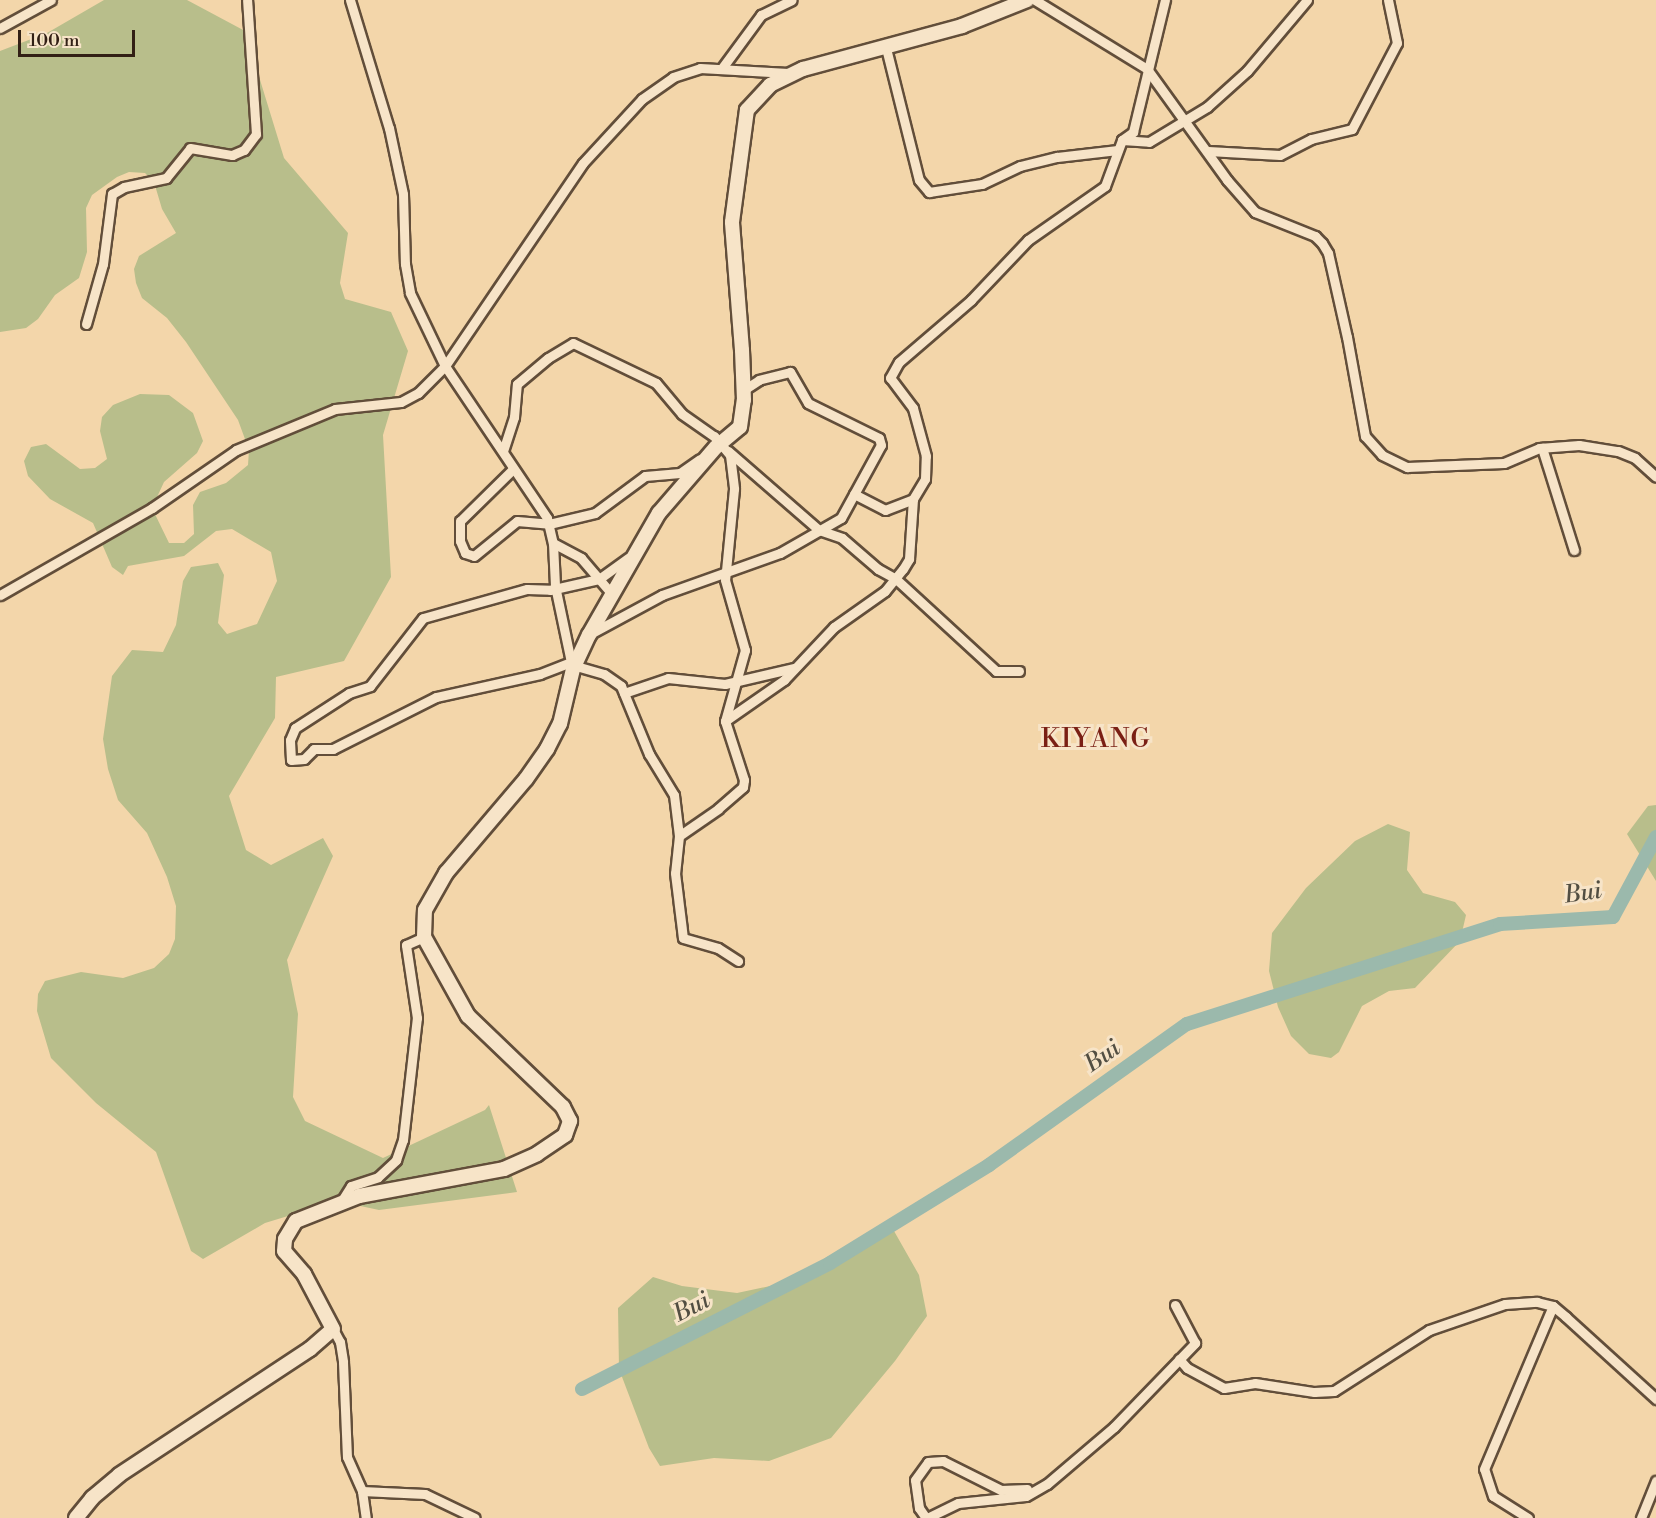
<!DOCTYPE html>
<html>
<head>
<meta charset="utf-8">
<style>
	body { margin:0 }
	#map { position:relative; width:1656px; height:1518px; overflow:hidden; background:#f3d6aa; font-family:"Libre Bodoni",serif }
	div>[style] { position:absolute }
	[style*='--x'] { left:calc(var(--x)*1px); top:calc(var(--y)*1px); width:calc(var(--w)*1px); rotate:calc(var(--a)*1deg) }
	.green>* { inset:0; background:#b8be8b }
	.river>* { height:14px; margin:-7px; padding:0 7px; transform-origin:7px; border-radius:7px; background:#9bb9ac }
	.roads { filter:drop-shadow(2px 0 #624e3a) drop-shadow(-2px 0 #624e3a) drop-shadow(0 2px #624e3a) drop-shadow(0 -2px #624e3a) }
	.street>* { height:9px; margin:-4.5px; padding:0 4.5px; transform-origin:4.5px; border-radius:4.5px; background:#f7e4c8 }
	.secondary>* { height:14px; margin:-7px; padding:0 7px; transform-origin:7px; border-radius:7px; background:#f7e4c8 }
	span { translate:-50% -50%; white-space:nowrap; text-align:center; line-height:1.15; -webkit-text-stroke:6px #f7e4c8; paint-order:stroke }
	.water-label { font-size:24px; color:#524e42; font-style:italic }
	.quarter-label { font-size:26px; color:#7a1f14; letter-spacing:1.5px }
	.scale { position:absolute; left:18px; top:30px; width:117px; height:27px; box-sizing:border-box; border:3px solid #322015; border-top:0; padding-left:8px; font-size:18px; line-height:21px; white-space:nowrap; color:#322015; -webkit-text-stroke:4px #f7e4c8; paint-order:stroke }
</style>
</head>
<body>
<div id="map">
	<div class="green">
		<div style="clip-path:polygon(104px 0,187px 0,245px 31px,284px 158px,348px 233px,340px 283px,345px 299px,391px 312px,408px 351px,383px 435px,391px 577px,344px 661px,276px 677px,275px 718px,229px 796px,246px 850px,271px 865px,323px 838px,333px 856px,287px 960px,298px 1014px,293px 1097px,305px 1121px,383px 1158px,485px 1110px,489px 1105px,517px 1192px,379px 1210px,337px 1201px,265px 1223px,203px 1259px,191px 1251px,156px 1152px,96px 1103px,51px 1058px,37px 1011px,38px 994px,45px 981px,81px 972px,123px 978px,154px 968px,169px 954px,175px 939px,176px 906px,167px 877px,147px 833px,118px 800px,108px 769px,103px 739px,112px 676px,132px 650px,163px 652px,176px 625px,183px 581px,191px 567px,218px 563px,224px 575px,218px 623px,227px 634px,257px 624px,277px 581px,271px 552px,232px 529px,216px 531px,184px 556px,128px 566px,123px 575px,112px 567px,93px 523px,50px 499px,28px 476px,24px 461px,31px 447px,46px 444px,80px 469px,95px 468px,107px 459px,100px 431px,102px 417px,113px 405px,140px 394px,169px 395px,193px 413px,203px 441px,197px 453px,164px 482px,152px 508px,169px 543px,184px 543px,194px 534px,193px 505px,200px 492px,226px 483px,248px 465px,249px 450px,238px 420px,186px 342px,167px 318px,142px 298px,136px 283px,134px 269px,139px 256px,176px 233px,162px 209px,154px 182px,145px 173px,129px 172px,117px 177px,92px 195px,86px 208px,87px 252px,79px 278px,55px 295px,38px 319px,26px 328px,0 332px,0 51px,47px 33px)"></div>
		<div style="clip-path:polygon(1656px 805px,1656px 881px,1627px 834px,1648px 806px)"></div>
		<div style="clip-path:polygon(1388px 824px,1410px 832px,1407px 870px,1423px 893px,1455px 902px,1466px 915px,1460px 941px,1415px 988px,1389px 991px,1362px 1006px,1339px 1052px,1331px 1058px,1309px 1054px,1291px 1036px,1278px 1007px,1269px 971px,1272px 933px,1306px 888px,1355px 841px)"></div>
		<div style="clip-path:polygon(894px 1231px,919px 1275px,927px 1316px,895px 1361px,831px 1438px,769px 1461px,714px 1458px,660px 1466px,649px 1448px,619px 1369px,618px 1308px,653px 1277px,682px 1286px,737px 1293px,780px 1284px,830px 1263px,870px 1234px)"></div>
	</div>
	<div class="river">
		<div style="--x:582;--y:1389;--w:278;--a:-26.9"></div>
		<div style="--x:830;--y:1263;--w:187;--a:-31.6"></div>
		<div style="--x:989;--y:1165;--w:243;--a:-35.5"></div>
		<div style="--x:1187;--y:1024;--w:329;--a:-17.7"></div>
		<div style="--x:1500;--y:924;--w:113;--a:-3.5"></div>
		<div style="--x:1613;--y:917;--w:91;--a:-61.7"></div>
	</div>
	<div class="roads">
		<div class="street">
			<div style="--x:350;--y:0;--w:134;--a:73.1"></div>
			<div style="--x:389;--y:128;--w:67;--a:78"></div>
			<div style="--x:403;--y:194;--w:70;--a:88.4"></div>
			<div style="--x:405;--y:264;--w:29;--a:80"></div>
			<div style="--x:410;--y:293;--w:81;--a:64.4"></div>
			<div style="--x:445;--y:366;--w:183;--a:56.1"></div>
			<div style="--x:547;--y:518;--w:26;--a:77"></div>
			<div style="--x:553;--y:543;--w:43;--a:87.3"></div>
			<div style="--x:555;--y:586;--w:83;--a:78.1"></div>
			<div style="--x:1035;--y:0;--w:132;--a:31.6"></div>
			<div style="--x:1147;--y:69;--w:137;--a:54.2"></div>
			<div style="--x:1227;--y:180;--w:43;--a:48.8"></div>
			<div style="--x:1255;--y:212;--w:65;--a:21.8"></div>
			<div style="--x:1315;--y:236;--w:10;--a:45"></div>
			<div style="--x:1322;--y:243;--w:12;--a:59"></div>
			<div style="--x:1328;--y:253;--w:86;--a:77.3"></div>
			<div style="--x:1347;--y:337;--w:101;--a:79.7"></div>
			<div style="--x:1365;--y:436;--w:25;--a:48"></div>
			<div style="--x:1382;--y:455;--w:28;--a:26"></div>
			<div style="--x:1407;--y:467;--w:97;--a:-2.4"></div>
			<div style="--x:1504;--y:463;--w:38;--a:-23"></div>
			<div style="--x:1539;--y:448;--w:40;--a:-4.3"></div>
			<div style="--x:1579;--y:445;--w:39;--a:9"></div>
			<div style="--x:1618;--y:451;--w:18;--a:22"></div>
			<div style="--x:1635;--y:458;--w:28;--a:42"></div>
			<div style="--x:0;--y:28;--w:58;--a:-28.8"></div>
			<div style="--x:886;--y:48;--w:136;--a:76"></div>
			<div style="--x:919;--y:180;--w:16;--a:50"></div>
			<div style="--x:929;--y:192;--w:54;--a:-8.6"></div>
			<div style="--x:982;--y:184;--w:42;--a:-25.3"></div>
			<div style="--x:1020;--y:166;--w:38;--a:-14"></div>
			<div style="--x:1057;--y:157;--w:61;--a:-6.5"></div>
			<div style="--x:722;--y:68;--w:66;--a:-53.7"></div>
			<div style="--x:761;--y:15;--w:34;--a:-26"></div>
			<div style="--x:1122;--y:140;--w:27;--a:4"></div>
			<div style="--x:1149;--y:142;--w:68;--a:-31.1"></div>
			<div style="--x:1207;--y:107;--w:54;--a:-42"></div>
			<div style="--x:1247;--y:71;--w:93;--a:-49.8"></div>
			<div style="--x:1208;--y:151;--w:72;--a:3.2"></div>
			<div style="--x:1280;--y:155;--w:35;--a:-27"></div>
			<div style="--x:1311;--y:139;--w:42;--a:-13.7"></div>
			<div style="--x:1352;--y:129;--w:97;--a:-62.4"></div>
			<div style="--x:1397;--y:43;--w:44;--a:-101.8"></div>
			<div style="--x:86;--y:324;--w:62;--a:-74.2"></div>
			<div style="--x:103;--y:264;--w:71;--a:-82.7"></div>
			<div style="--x:112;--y:194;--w:14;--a:-30"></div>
			<div style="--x:124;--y:187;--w:43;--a:-12.1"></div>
			<div style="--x:166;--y:178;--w:38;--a:-51"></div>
			<div style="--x:190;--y:148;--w:43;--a:9.5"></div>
			<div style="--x:232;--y:155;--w:13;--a:-23"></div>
			<div style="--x:244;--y:150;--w:20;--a:-53"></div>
			<div style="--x:256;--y:134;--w:134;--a:-93.8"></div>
			<div style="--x:1542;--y:448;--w:107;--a:72.6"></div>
			<div style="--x:503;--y:451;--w:36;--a:-72"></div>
			<div style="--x:514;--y:417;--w:33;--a:-85"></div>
			<div style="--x:517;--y:384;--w:40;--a:-40"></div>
			<div style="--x:548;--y:358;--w:29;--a:-31"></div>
			<div style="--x:573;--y:343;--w:92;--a:25.7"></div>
			<div style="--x:656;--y:383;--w:40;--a:50"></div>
			<div style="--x:682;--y:414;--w:39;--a:35"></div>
			<div style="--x:714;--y:436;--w:25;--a:50"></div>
			<div style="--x:730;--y:455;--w:34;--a:83"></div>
			<div style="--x:734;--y:489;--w:91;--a:95.6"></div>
			<div style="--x:725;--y:580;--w:73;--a:74.1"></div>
			<div style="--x:745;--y:650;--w:74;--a:105.7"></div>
			<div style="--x:725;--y:721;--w:62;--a:72.1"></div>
			<div style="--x:744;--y:780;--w:7;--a:98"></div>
			<div style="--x:743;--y:787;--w:33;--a:139"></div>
			<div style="--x:718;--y:809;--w:47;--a:145.3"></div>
			<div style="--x:728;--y:451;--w:121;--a:41"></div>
			<div style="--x:819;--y:530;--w:24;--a:19"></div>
			<div style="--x:842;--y:538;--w:48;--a:40.7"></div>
			<div style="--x:878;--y:569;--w:21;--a:29"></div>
			<div style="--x:896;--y:579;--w:136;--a:42.6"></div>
			<div style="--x:996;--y:671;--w:23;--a:0"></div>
			<div style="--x:513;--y:469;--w:74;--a:135.5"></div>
			<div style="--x:460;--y:521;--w:20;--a:90"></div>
			<div style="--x:460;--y:541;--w:13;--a:67"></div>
			<div style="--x:465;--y:553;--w:9;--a:18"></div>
			<div style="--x:474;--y:556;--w:55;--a:-39.1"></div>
			<div style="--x:517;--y:521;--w:32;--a:5"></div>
			<div style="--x:549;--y:524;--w:47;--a:-13.4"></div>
			<div style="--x:595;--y:513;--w:62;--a:-36.5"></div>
			<div style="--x:645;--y:476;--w:35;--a:-5"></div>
			<div style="--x:680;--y:473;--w:24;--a:-35"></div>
			<div style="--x:854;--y:494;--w:35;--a:27"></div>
			<div style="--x:885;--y:510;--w:30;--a:-21"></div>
			<div style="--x:553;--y:543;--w:32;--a:28"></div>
			<div style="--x:581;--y:558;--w:46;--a:49.4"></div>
			<div style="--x:0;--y:595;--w:175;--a:-29.8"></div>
			<div style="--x:152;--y:508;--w:102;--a:-34.6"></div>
			<div style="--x:236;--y:450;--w:107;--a:-22.5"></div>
			<div style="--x:335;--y:409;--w:66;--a:-6.1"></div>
			<div style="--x:401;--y:402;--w:19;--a:-28"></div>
			<div style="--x:418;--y:393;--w:38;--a:-45"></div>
			<div style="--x:445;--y:366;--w:245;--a:-55.8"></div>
			<div style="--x:583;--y:163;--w:87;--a:-47.3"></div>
			<div style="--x:642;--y:99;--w:38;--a:-35"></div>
			<div style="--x:673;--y:77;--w:28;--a:-18"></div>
			<div style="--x:700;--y:68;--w:88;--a:3.3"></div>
			<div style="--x:590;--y:634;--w:82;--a:-28.4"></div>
			<div style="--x:662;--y:595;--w:125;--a:-19.6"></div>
			<div style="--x:780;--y:553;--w:70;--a:-29.8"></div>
			<div style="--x:841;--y:518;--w:83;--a:-61.3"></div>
			<div style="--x:881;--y:445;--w:7;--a:-106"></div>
			<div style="--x:879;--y:438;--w:79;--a:-153.8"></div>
			<div style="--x:808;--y:403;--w:36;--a:-120"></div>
			<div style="--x:790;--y:372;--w:32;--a:166"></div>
			<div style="--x:759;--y:380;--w:20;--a:147"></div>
			<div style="--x:571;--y:662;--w:33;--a:159"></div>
			<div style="--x:540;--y:674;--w:107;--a:167.5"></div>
			<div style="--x:436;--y:697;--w:115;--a:153.2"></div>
			<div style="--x:333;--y:749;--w:19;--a:180"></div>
			<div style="--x:314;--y:749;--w:14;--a:135"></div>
			<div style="--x:304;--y:759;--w:13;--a:176"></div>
			<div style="--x:291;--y:760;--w:20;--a:-93"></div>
			<div style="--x:290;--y:740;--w:13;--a:-67"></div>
			<div style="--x:295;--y:728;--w:64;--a:-32.9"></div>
			<div style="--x:349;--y:693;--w:22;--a:-18"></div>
			<div style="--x:370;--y:686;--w:86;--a:-52.1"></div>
			<div style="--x:423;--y:618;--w:108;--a:-15.6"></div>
			<div style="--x:527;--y:589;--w:23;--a:2"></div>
			<div style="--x:550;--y:590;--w:50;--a:-12.7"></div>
			<div style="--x:599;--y:579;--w:36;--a:-36"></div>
			<div style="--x:576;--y:666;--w:29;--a:16"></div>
			<div style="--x:604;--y:674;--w:21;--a:35"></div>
			<div style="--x:621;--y:686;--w:74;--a:67.6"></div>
			<div style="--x:649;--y:754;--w:48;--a:58.6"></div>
			<div style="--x:674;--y:795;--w:41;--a:83"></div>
			<div style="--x:679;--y:836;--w:37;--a:96"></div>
			<div style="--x:675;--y:873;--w:65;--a:83"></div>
			<div style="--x:683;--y:938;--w:36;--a:16"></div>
			<div style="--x:718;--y:948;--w:24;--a:33"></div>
			<div style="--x:624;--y:693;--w:46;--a:-18.8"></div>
			<div style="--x:668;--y:678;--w:57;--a:6"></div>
			<div style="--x:725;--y:684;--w:70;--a:-13.2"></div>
			<div style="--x:725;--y:721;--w:72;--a:-34.8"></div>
			<div style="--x:784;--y:680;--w:73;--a:-46.7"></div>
			<div style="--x:834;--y:627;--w:62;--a:-35.2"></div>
			<div style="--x:885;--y:591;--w:28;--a:-51"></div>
			<div style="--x:903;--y:569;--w:12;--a:-59"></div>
			<div style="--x:909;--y:559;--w:60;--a:-86.2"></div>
			<div style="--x:913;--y:499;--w:23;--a:-59"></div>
			<div style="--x:925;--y:479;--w:23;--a:-88"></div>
			<div style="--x:926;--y:456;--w:50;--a:-105.2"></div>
			<div style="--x:913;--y:408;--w:38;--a:-127"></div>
			<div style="--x:890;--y:378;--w:18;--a:-61"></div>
			<div style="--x:899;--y:362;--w:95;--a:-40.7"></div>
			<div style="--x:971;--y:300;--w:83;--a:-46.5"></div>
			<div style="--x:1028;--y:240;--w:94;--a:-35"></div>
			<div style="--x:1105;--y:186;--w:49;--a:-69.7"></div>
			<div style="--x:1122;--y:140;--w:14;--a:-36"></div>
			<div style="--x:1133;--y:132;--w:136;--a:-76.4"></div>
			<div style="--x:341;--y:1202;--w:19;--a:-58"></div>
			<div style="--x:351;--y:1186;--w:28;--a:-18"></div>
			<div style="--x:378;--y:1177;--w:25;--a:-43"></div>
			<div style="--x:396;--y:1160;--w:21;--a:-71"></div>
			<div style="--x:403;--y:1140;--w:123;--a:-83.5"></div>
			<div style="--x:417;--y:1018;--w:74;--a:-98.6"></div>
			<div style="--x:406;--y:945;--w:20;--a:-24"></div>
			<div style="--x:333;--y:1329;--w:15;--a:62"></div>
			<div style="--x:340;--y:1342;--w:20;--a:81"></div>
			<div style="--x:343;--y:1362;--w:95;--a:87.6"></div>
			<div style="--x:347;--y:1457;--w:37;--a:66"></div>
			<div style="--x:362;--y:1491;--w:27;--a:82"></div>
			<div style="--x:1179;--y:1359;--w:12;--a:48"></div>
			<div style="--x:1187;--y:1368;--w:42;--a:28.4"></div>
			<div style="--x:1224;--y:1388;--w:31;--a:-9"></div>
			<div style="--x:1255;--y:1383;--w:60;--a:8.7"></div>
			<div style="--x:1314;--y:1392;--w:20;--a:-3"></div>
			<div style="--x:1334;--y:1391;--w:113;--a:-32.7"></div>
			<div style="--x:1429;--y:1330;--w:80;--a:-18.9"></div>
			<div style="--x:1505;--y:1304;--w:32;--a:-4"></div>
			<div style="--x:1537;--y:1302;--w:16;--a:14"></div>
			<div style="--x:1553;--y:1306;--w:17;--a:40"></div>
			<div style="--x:1566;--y:1317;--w:122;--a:42.3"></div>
			<div style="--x:362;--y:1491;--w:63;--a:2.7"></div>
			<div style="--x:425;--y:1494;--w:55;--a:25.6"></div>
			<div style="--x:926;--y:1518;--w:12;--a:-125"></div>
			<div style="--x:919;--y:1508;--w:28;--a:-98"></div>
			<div style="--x:915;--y:1480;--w:22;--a:-54"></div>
			<div style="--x:928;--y:1462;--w:15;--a:-4"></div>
			<div style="--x:943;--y:1461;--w:65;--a:26.6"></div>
			<div style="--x:1001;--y:1490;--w:26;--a:-2"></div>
			<div style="--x:927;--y:1518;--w:34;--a:-26"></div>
			<div style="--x:958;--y:1503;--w:68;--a:-5.9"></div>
			<div style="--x:1026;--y:1496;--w:24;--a:-30"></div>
			<div style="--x:1047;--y:1484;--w:88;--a:-40.4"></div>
			<div style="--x:1114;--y:1427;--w:117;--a:-46"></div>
			<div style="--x:1195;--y:1343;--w:43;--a:-117.8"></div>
			<div style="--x:1528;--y:1518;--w:41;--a:-147.8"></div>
			<div style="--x:1493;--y:1496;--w:28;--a:-108"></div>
			<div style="--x:1484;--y:1469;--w:177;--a:-67.1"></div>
			<div style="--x:1641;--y:1518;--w:40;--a:-68"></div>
		</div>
		<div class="secondary">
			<div style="--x:76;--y:1518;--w:26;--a:-51"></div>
			<div style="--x:92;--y:1498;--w:35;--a:-40"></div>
			<div style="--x:119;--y:1475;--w:229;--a:-33.4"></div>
			<div style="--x:310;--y:1349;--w:30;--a:-41"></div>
			<div style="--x:333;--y:1329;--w:62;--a:-117.8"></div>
			<div style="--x:304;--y:1274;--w:30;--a:-131"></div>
			<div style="--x:284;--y:1251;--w:12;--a:-85"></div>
			<div style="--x:285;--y:1239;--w:21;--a:-59"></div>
			<div style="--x:296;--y:1221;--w:68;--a:-21.6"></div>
			<div style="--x:359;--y:1196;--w:147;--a:-10.5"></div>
			<div style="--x:504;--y:1169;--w:36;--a:-24"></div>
			<div style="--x:537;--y:1154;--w:34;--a:-34"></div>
			<div style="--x:565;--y:1135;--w:15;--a:-70"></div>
			<div style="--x:570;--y:1121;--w:16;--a:-117"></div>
			<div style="--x:563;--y:1107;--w:132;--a:-136.2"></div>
			<div style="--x:468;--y:1016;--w:90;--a:-119.1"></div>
			<div style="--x:424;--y:937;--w:27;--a:-88"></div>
			<div style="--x:425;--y:910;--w:43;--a:-60.4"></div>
			<div style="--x:446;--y:873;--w:123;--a:-49.6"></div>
			<div style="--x:526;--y:779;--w:37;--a:-55"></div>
			<div style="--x:547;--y:749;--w:28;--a:-63"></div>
			<div style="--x:560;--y:724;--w:57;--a:-76.7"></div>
			<div style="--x:573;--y:669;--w:38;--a:-65"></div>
			<div style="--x:589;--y:635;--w:141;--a:-60.2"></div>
			<div style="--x:659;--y:513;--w:87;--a:-49.2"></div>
			<div style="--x:716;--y:447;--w:31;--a:-40"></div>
			<div style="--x:740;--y:427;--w:27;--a:-82"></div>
			<div style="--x:744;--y:400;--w:50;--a:-92.3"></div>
			<div style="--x:742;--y:350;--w:128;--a:-94.5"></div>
			<div style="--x:732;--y:222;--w:113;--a:-82.4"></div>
			<div style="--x:747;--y:110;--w:34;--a:-47"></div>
			<div style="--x:770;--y:85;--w:37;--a:-26"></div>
			<div style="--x:803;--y:69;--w:165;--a:-15.1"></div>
			<div style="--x:962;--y:26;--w:70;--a:-21.8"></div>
		</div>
	</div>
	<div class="water-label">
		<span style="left:1583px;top:894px;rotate:-8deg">Bui</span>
		<span style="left:1103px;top:1057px;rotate:-35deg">Bui</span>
		<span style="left:692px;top:1308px;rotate:-27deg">Bui</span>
	</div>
	<div class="quarter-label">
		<span style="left:1096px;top:740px">KIYANG</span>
	</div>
	<div class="scale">100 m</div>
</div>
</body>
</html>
